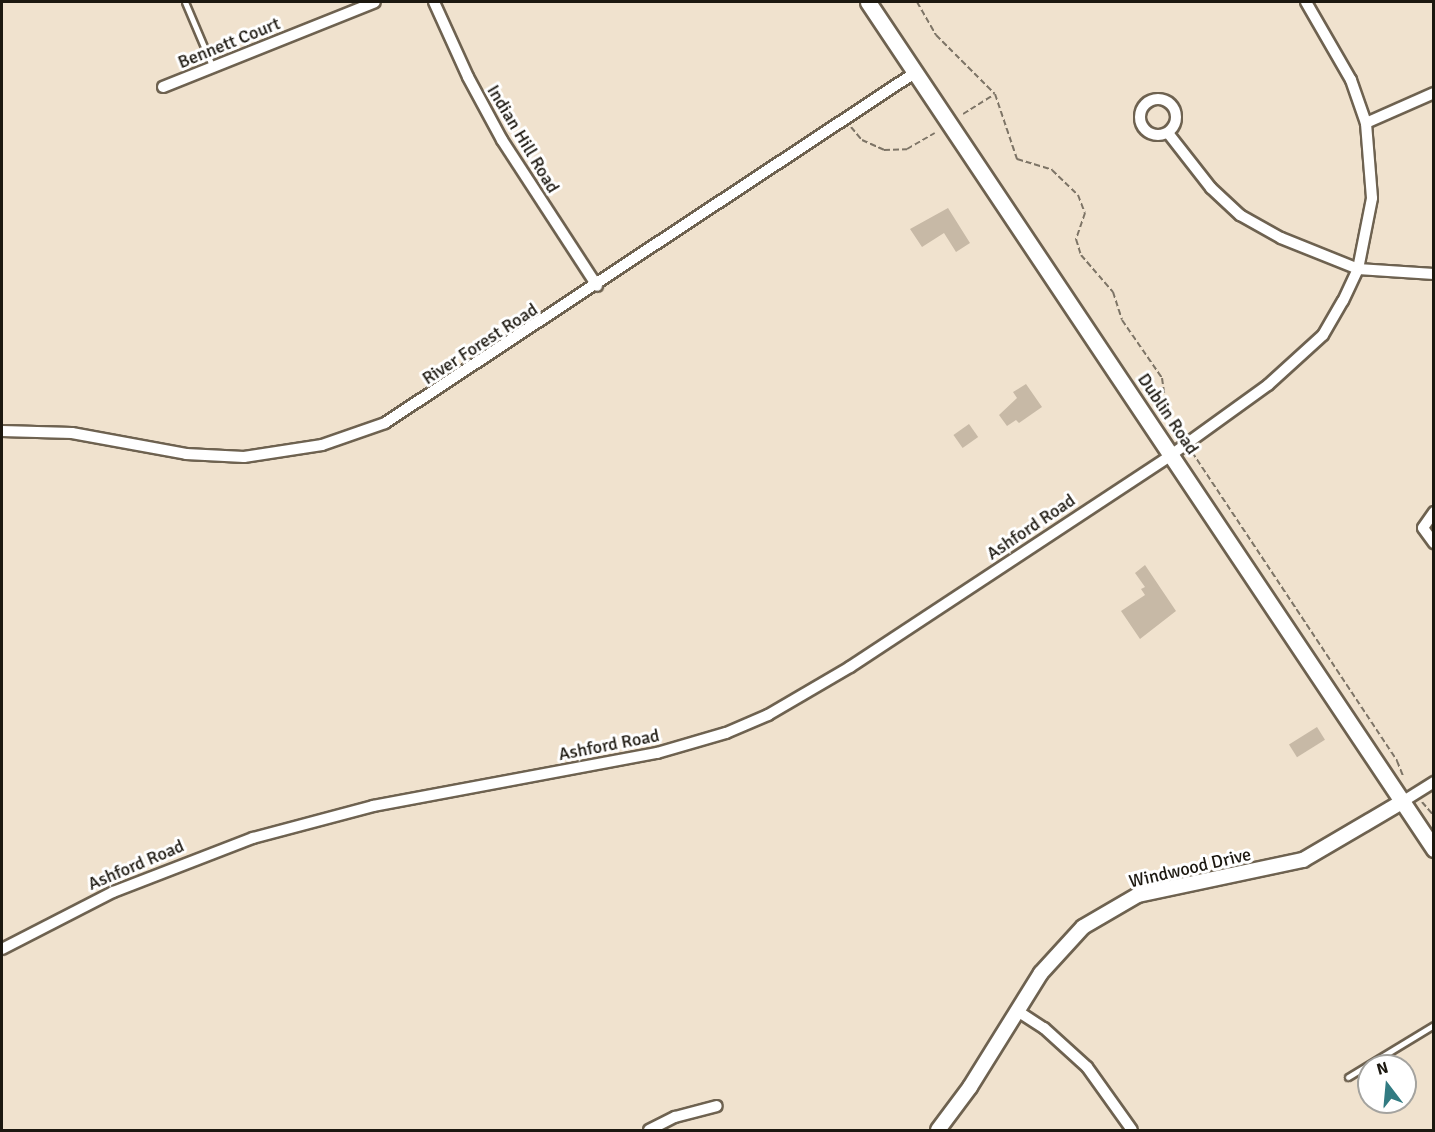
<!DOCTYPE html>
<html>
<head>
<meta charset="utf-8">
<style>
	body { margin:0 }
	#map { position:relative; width:1435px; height:1132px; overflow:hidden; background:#f0e2ce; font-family:Signika,sans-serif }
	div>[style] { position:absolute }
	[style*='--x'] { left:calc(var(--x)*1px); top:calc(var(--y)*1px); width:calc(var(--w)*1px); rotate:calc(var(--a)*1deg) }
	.building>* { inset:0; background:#c7b9a6; transform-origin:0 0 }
	.path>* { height:2px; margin-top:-1px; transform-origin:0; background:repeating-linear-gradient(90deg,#7d7466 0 6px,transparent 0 9px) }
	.roads { filter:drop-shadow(2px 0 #6e6250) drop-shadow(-2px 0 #6e6250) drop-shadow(0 2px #6e6250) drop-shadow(0 -2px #6e6250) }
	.service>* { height:5px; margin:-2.5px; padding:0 2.5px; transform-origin:2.5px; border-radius:2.5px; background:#fff }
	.minor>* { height:10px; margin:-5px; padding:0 5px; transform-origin:5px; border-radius:5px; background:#fff }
	.minor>.ring { margin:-5px; padding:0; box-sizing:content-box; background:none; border:10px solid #fff; border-radius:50% }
	.tertiary>* { height:14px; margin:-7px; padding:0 7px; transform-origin:7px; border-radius:7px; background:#fff }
	.secondary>* { height:15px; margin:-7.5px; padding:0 7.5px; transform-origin:7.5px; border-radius:7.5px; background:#fff }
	span { translate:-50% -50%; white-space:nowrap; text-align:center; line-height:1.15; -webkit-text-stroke:6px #fff; paint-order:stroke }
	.street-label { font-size:18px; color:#1c1810 }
	.frame { position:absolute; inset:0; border:3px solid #1c1810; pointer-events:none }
	.north { position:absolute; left:1357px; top:1054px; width:60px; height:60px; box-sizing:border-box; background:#fff; border:2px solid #a4a39f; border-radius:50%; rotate:344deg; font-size:16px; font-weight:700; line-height:24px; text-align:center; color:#1c1810 }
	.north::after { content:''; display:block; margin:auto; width:21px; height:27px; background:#327b82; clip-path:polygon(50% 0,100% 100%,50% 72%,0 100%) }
</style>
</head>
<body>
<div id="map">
	<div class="building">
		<div style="clip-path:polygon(948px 208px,970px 243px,956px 252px,944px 233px,922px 247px,910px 229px)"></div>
		<div style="clip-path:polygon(1026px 384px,1042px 407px,1019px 423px,1016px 420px,1007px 426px,999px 415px,1017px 398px,1013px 392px)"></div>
		<div style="left:969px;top:424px;width:16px;height:19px;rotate:55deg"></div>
		<div style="clip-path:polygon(1145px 565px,1176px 611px,1140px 639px,1121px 611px,1145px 595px,1141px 589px,1145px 587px,1135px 573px)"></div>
		<div style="left:1317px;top:727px;width:15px;height:33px;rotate:58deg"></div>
	</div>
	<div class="path">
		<div style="--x:917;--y:2;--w:38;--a:60"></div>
		<div style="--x:936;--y:35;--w:83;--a:45"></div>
		<div style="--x:995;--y:94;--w:69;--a:71.3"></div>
		<div style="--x:1017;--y:159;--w:37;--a:17"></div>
		<div style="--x:1052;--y:170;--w:36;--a:44"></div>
		<div style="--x:1078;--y:195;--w:19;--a:69"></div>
		<div style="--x:1085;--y:213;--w:28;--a:109"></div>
		<div style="--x:1076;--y:239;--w:17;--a:73"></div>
		<div style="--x:1081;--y:255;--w:49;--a:49.1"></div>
		<div style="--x:1113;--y:292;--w:29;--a:72"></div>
		<div style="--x:1122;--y:320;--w:70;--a:55.4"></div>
		<div style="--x:1162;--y:378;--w:35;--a:82"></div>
		<div style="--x:1167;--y:413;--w:26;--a:58"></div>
		<div style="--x:963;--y:114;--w:36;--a:-32"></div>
		<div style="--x:851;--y:127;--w:17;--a:50"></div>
		<div style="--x:862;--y:140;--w:24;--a:24"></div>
		<div style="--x:884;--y:150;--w:23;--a:-2"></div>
		<div style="--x:907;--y:149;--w:32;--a:-30"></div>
		<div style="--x:1192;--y:452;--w:371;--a:56.4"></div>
		<div style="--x:1397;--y:761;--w:16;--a:68"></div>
		<div style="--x:1422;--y:802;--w:18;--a:49"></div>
	</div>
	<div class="roads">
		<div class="service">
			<div style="--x:185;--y:2;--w:72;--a:67"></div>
			<div style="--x:1348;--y:1077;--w:100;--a:-31.2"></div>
		</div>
		<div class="minor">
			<div style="--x:434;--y:2;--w:82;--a:65.6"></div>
			<div style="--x:468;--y:77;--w:72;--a:61.6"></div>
			<div style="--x:502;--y:140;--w:174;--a:56.9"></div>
			<div style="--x:163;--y:87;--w:228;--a:-21.8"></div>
			<div class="ring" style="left:1140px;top:99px;width:26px;height:26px"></div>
			<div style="--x:1366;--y:123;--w:74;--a:-23.8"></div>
			<div style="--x:1168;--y:133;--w:70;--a:52"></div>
			<div style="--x:1211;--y:188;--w:40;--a:43"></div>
			<div style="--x:1240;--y:215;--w:47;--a:29.3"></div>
			<div style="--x:1281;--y:238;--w:83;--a:21.9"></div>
			<div style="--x:1358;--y:269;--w:76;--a:3.8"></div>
			<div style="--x:2;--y:431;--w:70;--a:1.6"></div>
			<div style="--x:72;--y:433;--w:116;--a:10.4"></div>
			<div style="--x:186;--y:454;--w:58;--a:3"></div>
			<div style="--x:244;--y:457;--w:79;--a:-8.7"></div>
			<div style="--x:322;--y:445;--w:67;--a:-19.2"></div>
			<div style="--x:385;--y:423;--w:637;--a:-33.47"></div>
			<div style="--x:1434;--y:512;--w:19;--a:125"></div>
			<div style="--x:1423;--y:528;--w:19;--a:54"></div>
			<div style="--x:1402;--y:802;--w:38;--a:-32"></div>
			<div style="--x:2;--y:949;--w:125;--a:-27.2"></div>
			<div style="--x:113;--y:892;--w:150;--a:-21.1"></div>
			<div style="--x:253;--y:838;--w:124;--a:-14.9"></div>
			<div style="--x:373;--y:806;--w:289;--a:-10.6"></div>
			<div style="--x:657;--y:753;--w:72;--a:-16.2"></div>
			<div style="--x:726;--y:733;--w:46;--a:-23.2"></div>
			<div style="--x:768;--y:715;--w:95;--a:-30.3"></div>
			<div style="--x:850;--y:667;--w:385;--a:-33.4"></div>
			<div style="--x:1171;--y:455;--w:120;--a:-35.8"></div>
			<div style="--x:1268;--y:385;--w:74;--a:-42.3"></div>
			<div style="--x:1323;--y:335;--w:39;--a:-60"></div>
			<div style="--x:1343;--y:301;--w:35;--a:-65"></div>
			<div style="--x:1358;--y:269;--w:72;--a:-78.8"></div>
			<div style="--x:1372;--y:198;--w:75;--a:-94.6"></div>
			<div style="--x:1366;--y:123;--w:46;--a:-109.2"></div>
			<div style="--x:1351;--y:80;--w:90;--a:-120"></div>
			<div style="--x:1019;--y:1012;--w:30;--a:33"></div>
			<div style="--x:1044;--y:1028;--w:58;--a:42.2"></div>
			<div style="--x:1087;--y:1067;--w:77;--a:54.5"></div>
			<div style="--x:649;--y:1130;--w:29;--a:-27"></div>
			<div style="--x:675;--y:1117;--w:43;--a:-14.7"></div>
		</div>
		<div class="tertiary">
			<div style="--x:938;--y:1130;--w:54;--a:-53.3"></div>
			<div style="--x:970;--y:1087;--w:134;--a:-58.1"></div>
			<div style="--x:1041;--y:973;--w:62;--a:-47.6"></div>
			<div style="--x:1083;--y:927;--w:64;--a:-30.2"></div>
			<div style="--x:1138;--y:895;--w:169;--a:-12"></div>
			<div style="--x:1303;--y:860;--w:115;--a:-30.4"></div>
		</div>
		<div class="secondary">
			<div style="--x:868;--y:2;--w:1019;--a:56.25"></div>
		</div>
	</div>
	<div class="street-label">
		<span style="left:229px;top:43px;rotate:-22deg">Bennett Court</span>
		<span style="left:523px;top:139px;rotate:59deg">Indian Hill Road</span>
		<span style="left:480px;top:344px;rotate:-33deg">River Forest Road</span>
		<span style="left:1168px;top:414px;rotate:56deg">Dublin Road</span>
		<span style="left:1031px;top:527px;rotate:-34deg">Ashford Road</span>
		<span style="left:609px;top:745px;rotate:-11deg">Ashford Road</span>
		<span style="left:136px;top:865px;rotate:-23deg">Ashford Road</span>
		<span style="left:1190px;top:868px;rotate:-13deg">Windwood Drive</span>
	</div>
	<div class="frame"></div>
	<div class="north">N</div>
</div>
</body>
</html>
